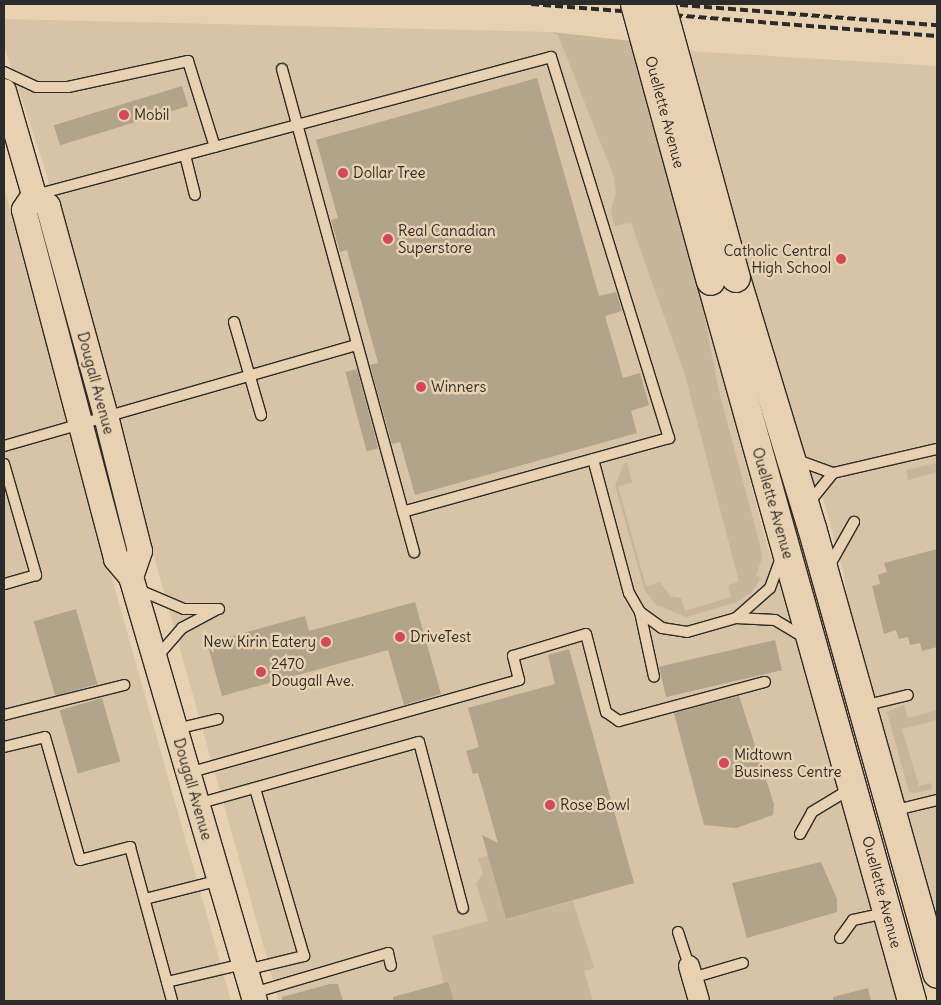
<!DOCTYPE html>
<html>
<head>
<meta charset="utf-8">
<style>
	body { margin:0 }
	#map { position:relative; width:941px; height:1005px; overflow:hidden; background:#e7d1b0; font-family:Delius,sans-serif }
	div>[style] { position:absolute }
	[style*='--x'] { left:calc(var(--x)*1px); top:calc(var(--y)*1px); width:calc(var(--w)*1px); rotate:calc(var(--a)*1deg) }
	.built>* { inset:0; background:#d7c3a5 }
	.green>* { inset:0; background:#c8b69a }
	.building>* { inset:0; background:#b2a38b; transform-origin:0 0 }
	.roads { filter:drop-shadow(1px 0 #2b2b2b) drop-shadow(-1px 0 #2b2b2b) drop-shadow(0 1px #2b2b2b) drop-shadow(0 -1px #2b2b2b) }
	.service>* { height:10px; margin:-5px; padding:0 5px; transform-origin:5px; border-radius:5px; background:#e7d1b0 }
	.minor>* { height:20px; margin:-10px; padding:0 10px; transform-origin:10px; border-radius:10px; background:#e7d1b0 }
	.tertiary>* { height:24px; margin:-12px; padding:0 12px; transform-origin:12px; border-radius:12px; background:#e7d1b0 }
	.primary>* { height:28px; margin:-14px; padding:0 14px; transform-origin:14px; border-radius:14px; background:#e7d1b0 }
	.rail>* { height:4px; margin-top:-2px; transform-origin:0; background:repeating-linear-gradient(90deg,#2b2b2b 0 8px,transparent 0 12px) }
	.bridges { filter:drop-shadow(1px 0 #2b2b2b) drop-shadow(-1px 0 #2b2b2b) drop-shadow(0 1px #2b2b2b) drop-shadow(0 -1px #2b2b2b) }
	.primary-bridge>* { height:28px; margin:-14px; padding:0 14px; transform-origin:14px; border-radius:14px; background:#e7d1b0 }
	.dots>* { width:14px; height:14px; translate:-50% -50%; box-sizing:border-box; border:2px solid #e7d1b0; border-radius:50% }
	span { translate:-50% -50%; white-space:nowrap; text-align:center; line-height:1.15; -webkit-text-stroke:5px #e7d1b0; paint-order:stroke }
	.street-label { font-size:15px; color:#2b2b2b }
	.poi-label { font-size:15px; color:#2b2b2b }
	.left { translate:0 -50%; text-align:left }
	.right { translate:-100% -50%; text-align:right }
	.frame { position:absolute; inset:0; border:5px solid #2b2b2b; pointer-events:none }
</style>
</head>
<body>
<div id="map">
	<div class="built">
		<div style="clip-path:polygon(4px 19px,551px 32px,631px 41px,714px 322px,723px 379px,767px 545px,809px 665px,901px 1001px,279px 1001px,45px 169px,4px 46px)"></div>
		<div style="clip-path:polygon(687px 51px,937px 66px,937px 940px,851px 630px,844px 575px,821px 491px,812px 492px)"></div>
		<div style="clip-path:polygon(4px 187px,79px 461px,231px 1001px,4px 1001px)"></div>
	</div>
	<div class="green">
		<div style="clip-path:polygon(551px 32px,631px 41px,702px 282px,698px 283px,719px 391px,760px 545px,762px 558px,756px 575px,761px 578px,752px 592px,737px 602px,686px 617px,655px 604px,645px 591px,615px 485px,624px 464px,627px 462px,632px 482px,618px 487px,646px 586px,660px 582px,670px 596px,681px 598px,685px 611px,731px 597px,728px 585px,739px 582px,685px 375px,631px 223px,614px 226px,611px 210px,616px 193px,614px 177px,558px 35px)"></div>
		<div style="clip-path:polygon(937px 463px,937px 472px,908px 480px,906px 470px)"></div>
		<div style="clip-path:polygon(904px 705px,908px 718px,937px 710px,937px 720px,902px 729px,919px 786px,931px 783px,932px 789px,915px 793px,909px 792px,887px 712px)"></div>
		<div style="clip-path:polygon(488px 855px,506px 919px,573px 901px,594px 968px,584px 971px,593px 1001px,454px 1001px,448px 982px,444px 983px,432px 936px,488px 921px,476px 884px,483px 873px,478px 858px)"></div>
	</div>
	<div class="building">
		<div style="clip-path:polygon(537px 78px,599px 296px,616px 292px,622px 311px,605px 316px,623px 378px,640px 373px,649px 405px,631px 411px,637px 433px,415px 495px,400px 442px,392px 444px,370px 365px,378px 363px,347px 250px,340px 252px,331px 220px,338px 218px,316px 140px)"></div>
		<div style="left:182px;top:86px;width:21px;height:134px;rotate:73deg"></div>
		<div style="left:357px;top:369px;width:82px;height:12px;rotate:75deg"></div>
		<div style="clip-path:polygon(937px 549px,937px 647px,922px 651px,920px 643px,910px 645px,908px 637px,899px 639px,896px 630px,884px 634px,872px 586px,880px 584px,878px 575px,887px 572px,884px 563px)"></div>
		<div style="clip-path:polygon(415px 602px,441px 694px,404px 705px,388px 650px,222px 696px,207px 643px,305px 616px,309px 631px)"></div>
		<div style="left:76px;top:609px;width:78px;height:44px;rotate:74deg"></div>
		<div style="left:775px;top:640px;width:31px;height:119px;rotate:77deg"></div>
		<div style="clip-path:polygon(569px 649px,634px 883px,506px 919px,482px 835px,498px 843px,478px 773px,473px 774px,466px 751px,479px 747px,468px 708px,555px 684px,548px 655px)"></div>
		<div style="clip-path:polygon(739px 696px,774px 804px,773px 815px,736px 828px,704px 825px,674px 713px)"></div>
		<div style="left:102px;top:698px;width:66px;height:44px;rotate:74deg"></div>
		<div style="clip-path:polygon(821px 862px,837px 899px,837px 912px,747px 938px,732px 883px)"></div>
		<div style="clip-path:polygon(448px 982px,454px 1001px,393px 1001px,393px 997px)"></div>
		<div style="clip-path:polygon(330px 984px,338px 984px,343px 1001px,282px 1001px,282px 997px)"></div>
		<div style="clip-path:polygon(868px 988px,871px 1001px,833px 1001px,833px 997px)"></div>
	</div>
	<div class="roads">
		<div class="service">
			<div style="--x:282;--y:69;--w:501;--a:74.71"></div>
			<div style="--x:4;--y:72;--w:35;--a:25"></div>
			<div style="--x:36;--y:87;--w:32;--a:0"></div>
			<div style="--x:68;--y:87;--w:123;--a:-12.2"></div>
			<div style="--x:188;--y:61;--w:90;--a:72.6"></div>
			<div style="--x:185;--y:155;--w:41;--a:76"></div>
			<div style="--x:35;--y:195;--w:534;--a:-14.97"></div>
			<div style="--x:551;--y:57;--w:399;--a:72.8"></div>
			<div style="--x:669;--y:438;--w:276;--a:164.5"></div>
			<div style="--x:234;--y:322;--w:97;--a:73.8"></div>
			<div style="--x:4;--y:446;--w:367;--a:-16"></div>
			<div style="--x:593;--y:459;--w:139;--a:75"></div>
			<div style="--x:629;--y:593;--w:22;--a:60"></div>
			<div style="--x:640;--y:612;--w:27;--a:36"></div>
			<div style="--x:662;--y:628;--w:25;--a:9"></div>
			<div style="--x:687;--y:632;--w:51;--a:-15.9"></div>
			<div style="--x:736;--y:618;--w:39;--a:3"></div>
			<div style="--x:775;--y:620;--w:35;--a:31"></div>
			<div style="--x:797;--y:460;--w:38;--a:20"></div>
			<div style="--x:833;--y:473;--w:107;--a:-13"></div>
			<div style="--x:4;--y:464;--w:116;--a:73.9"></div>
			<div style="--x:36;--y:575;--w:33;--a:164"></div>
			<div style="--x:808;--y:504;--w:40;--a:-51"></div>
			<div style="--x:828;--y:568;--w:53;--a:-60.5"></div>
			<div style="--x:137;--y:589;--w:51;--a:23.1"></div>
			<div style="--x:184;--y:609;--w:35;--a:0"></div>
			<div style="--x:640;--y:612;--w:66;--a:77.8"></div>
			<div style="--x:736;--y:618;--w:45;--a:-41.4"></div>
			<div style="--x:770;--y:588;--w:33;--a:-70"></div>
			<div style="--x:156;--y:658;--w:40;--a:-49"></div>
			<div style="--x:182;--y:628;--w:38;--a:-28"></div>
			<div style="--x:863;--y:706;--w:46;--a:-13.7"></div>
			<div style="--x:4;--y:715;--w:124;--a:-14"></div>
			<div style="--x:176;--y:729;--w:43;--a:-13.4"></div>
			<div style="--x:4;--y:747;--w:42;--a:-13.7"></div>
			<div style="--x:45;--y:737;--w:128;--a:74.1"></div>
			<div style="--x:80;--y:860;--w:52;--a:-14.6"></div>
			<div style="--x:130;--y:847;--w:160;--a:74.7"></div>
			<div style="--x:188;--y:773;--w:344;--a:-15.7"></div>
			<div style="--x:519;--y:680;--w:25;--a:-104"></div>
			<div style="--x:513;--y:656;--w:76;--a:-16.8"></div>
			<div style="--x:586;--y:634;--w:81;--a:75.6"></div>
			<div style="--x:606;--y:712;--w:16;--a:35"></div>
			<div style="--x:619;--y:721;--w:151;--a:-15"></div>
			<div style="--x:197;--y:804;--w:230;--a:-15.6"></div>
			<div style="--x:419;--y:742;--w:172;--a:75.2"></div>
			<div style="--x:892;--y:811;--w:46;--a:-13.7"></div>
			<div style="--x:800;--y:834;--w:25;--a:-61"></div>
			<div style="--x:812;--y:812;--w:44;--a:-31.2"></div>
			<div style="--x:145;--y:899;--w:77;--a:-14.2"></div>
			<div style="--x:678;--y:932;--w:36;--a:72"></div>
			<div style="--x:840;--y:938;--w:22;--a:-54"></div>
			<div style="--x:853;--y:920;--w:35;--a:-12"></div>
			<div style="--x:246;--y:970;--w:60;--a:-13.6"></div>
			<div style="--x:304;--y:956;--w:175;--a:-106.3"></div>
			<div style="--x:692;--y:978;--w:53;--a:-16.4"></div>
			<div style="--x:167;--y:982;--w:79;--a:-13.2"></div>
			<div style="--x:253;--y:993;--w:141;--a:-16.5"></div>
			<div style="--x:388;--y:953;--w:13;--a:77"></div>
		</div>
		<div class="minor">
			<div style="--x:689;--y:966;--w:36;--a:74"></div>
		</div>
		<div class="tertiary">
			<div style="--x:4;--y:91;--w:108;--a:73.9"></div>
			<div style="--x:34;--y:195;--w:18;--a:38"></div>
			<div style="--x:48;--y:206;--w:218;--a:74.6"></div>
			<div style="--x:106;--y:416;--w:139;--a:75.9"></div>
			<div style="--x:140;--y:551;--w:28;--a:109"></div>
			<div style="--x:34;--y:195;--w:18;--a:124"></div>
			<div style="--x:24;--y:210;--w:361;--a:75.2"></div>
			<div style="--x:116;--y:559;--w:23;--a:50"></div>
			<div style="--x:131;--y:577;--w:442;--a:73.7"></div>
		</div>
		<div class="primary">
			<div style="--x:736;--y:278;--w:261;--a:73.1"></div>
			<div style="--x:812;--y:528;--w:463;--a:74.3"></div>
			<div style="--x:711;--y:281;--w:748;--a:74.4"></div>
		</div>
	</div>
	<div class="rail">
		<div style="--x:531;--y:4;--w:407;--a:4.5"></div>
		<div style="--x:668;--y:4;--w:270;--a:4.5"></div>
	</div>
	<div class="bridges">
		<div class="primary-bridge">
			<div style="--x:635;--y:4;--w:287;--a:74.7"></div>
			<div style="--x:661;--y:4;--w:284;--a:74.7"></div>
		</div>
	</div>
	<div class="dots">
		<div style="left:124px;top:115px;background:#d1495b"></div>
		<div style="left:343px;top:173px;background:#d1495b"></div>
		<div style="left:388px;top:239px;background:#d1495b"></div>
		<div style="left:841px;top:259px;background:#d1495b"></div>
		<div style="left:421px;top:387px;background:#d1495b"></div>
		<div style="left:400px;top:637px;background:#d1495b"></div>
		<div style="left:326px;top:642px;background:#d1495b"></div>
		<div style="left:261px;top:672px;background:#d1495b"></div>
		<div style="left:724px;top:763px;background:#d1495b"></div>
		<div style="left:550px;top:805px;background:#d1495b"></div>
	</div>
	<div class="street-label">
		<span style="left:665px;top:112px;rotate:75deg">Ouellette Avenue</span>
		<span style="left:96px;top:383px;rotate:75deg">Dougall Avenue</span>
		<span style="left:773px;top:503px;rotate:74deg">Ouellette Avenue</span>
		<span style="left:193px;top:789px;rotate:74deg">Dougall Avenue</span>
		<span style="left:882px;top:892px;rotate:75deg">Ouellette Avenue</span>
	</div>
	<div class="poi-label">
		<span class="left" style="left:134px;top:115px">Mobil</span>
		<span class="left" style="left:353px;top:173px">Dollar Tree</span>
		<span class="left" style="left:398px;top:239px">Real Canadian<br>Superstore</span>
		<span class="right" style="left:831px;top:259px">Catholic Central<br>High School</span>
		<span class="left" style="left:431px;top:387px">Winners</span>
		<span class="left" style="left:410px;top:637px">DriveTest</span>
		<span class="right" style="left:316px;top:642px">New Kirin Eatery</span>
		<span class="left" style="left:271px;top:672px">2470<br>Dougall Ave.</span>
		<span class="left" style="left:734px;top:763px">Midtown<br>Business Centre</span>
		<span class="left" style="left:560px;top:805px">Rose Bowl</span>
	</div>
	<div class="frame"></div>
</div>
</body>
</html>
